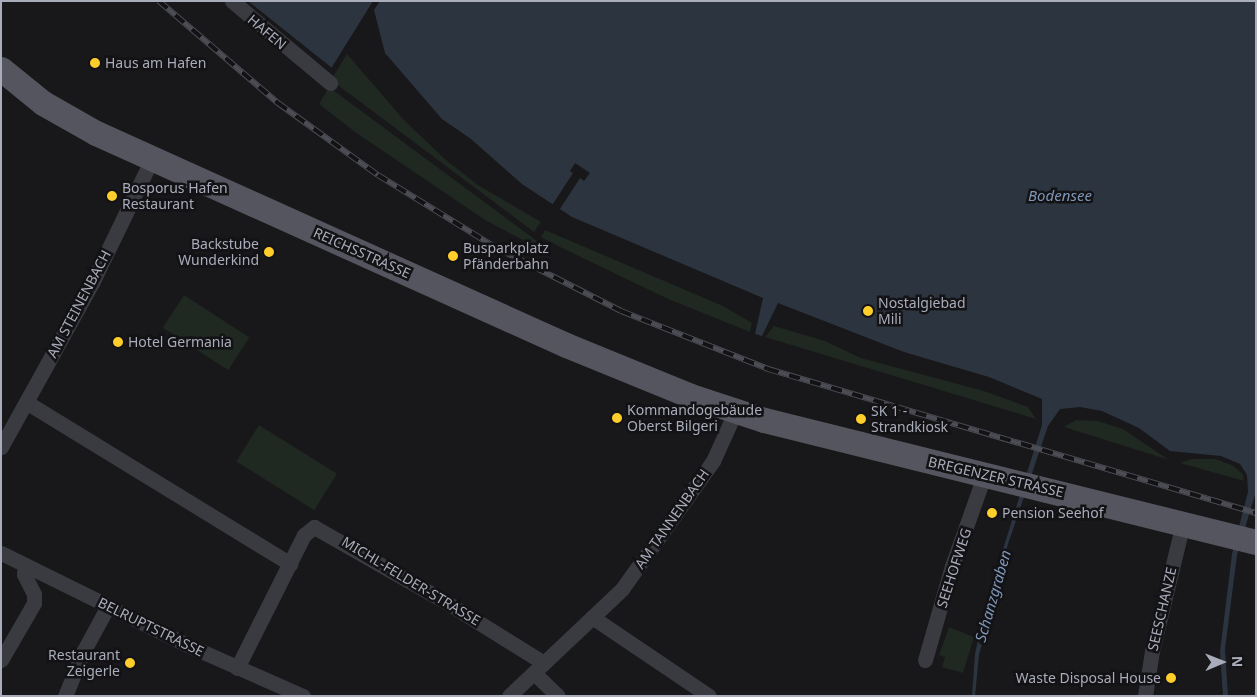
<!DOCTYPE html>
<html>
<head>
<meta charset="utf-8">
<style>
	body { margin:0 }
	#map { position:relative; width:1257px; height:697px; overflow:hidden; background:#18171a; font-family:"Noto Sans",sans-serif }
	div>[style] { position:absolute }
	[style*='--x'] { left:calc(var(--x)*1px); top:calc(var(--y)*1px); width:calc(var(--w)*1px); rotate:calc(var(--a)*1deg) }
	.green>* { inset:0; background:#1f2821; transform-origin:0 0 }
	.water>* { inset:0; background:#2c353f }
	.pier>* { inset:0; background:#18171a }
	.street>* { height:15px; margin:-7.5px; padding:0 7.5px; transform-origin:7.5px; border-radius:7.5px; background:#3a3a41 }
	.primary>* { height:25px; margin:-12.5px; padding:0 12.5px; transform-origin:12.5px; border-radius:12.5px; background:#54555e }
	.rail>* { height:5.5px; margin-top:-2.75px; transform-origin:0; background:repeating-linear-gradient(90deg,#131215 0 11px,#4b4c54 0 22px); box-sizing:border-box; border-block:1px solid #4b4c54 }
	.dots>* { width:14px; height:14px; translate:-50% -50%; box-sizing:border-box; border:2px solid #131215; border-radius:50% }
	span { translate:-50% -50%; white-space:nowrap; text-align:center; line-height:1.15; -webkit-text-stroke:5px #131215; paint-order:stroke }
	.street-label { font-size:14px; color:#a9acba }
	.poi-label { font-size:14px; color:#a9acba }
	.left { translate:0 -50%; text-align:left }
	.right { translate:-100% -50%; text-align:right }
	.water-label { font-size:15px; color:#7e96b8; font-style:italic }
	.frame { position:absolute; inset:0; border:2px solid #a9acba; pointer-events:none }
	.north { position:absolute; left:1197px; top:637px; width:50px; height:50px; -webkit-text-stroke:4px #131215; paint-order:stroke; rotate:89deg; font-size:14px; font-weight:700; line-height:20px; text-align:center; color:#a9acba }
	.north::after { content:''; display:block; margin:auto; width:18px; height:22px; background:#a9acba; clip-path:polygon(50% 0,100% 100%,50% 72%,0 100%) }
</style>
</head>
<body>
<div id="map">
	<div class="green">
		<div style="clip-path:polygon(347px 54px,404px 120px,447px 161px,478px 185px,541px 222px,534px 232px,331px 80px)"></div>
		<div style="clip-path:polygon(329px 87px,537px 241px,534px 246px,485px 220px,355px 132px,319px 104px)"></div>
		<div style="clip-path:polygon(545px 230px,723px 306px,752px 323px,750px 332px,668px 299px,560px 247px,541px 237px)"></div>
		<div style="left:184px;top:295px;width:78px;height:39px;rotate:33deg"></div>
		<div style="clip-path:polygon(774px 326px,825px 341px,861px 358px,984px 391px,1028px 407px,1036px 419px,765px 337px)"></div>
		<div style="clip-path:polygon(1076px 420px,1098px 421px,1123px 429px,1169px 460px,1064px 427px)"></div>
		<div style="left:259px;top:425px;width:92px;height:43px;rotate:32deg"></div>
		<div style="clip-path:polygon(1192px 459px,1215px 459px,1232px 465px,1243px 474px,1244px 481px,1180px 463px)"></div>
		<div style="clip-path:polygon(949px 627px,974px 637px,963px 673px,942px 667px,945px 657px,939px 655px)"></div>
	</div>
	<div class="water">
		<div style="clip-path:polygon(238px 1px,373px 1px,327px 75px)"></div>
		<div style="clip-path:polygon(380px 1px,1256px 1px,1256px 491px,1237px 555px,1225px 649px,1228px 696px,1223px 696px,1220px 652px,1232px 554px,1248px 492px,1247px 475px,1240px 464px,1221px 456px,1170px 451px,1139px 428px,1102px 411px,1080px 407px,1060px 409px,1048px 426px,1008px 544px,979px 655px,975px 696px,972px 696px,975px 654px,987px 600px,1042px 425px,1042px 399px,989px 377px,904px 352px,778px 303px,762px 336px,755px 334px,763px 298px,572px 217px,522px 184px,471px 139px,442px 119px,385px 53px,374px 10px)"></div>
	</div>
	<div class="pier">
		<div style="clip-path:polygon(244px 1px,248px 1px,332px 68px,376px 1px,329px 77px)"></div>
		<div style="clip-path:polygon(575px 163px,590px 173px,584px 181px,580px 178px,558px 212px,551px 207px,573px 173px,570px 171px)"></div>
	</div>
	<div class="street">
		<div style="--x:232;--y:1;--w:128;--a:39.9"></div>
		<div style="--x:26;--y:402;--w:310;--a:31.5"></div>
		<div style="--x:1;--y:447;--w:188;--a:-61"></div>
		<div style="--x:92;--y:283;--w:138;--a:-64.2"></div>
		<div style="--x:1;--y:553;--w:205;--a:26.3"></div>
		<div style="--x:185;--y:644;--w:129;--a:23.8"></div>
		<div style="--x:592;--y:617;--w:141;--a:34"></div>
		<div style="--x:1;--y:660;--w:66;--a:-59.9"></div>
		<div style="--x:34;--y:603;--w:9;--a:-90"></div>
		<div style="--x:34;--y:594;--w:22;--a:-117"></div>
		<div style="--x:24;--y:574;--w:9;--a:-84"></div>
		<div style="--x:925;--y:660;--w:98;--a:-74"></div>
		<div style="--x:952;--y:566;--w:96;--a:-70.4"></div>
		<div style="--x:237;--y:668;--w:149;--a:-63.3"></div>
		<div style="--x:304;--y:535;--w:13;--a:-39"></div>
		<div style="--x:314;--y:527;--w:146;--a:29.6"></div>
		<div style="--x:441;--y:599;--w:121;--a:31.9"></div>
		<div style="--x:534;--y:673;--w:33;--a:44"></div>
		<div style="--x:65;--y:696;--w:48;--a:-67.8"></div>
		<div style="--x:83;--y:652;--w:52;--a:-61.5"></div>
		<div style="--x:509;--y:696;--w:156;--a:-43.4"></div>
		<div style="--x:622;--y:589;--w:157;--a:-54.6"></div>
		<div style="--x:713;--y:461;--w:56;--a:-65.7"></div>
		<div style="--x:1145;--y:696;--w:46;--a:-81.2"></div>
		<div style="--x:1152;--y:651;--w:132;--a:-76.4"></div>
	</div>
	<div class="primary">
		<div style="--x:1;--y:69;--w:54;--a:39"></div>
		<div style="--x:43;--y:103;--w:61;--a:29.5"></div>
		<div style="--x:96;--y:133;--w:516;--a:24.28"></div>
		<div style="--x:566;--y:345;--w:135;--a:22.2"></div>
		<div style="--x:691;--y:396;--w:77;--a:18.2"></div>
		<div style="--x:764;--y:420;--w:507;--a:13.93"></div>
	</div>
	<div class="rail">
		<div style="--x:159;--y:1;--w:157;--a:40.6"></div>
		<div style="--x:278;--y:103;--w:123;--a:35.8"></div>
		<div style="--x:378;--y:175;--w:137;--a:31.6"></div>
		<div style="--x:495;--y:247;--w:141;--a:26.9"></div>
		<div style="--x:621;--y:311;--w:158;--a:21.5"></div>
		<div style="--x:768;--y:369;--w:509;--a:16.44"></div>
	</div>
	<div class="dots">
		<div style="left:95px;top:63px;background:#ffce2a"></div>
		<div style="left:112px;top:196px;background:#ffce2a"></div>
		<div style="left:269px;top:252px;background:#ffce2a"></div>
		<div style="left:453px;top:256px;background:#ffce2a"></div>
		<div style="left:868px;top:311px;background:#ffce2a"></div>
		<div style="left:118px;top:342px;background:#ffce2a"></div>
		<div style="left:617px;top:418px;background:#ffce2a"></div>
		<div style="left:861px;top:419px;background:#ffce2a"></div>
		<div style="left:992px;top:513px;background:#ffce2a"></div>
		<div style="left:130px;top:663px;background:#ffce2a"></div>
		<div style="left:1171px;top:678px;background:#ffce2a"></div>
	</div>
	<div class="street-label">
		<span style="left:267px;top:32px;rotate:40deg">HAFEN</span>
		<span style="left:362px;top:253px;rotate:24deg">REICHSSTRASSE</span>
		<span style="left:79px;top:304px;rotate:-62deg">AM STEINENBACH</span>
		<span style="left:996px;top:477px;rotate:13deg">BREGENZER STRASSE</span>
		<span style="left:672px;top:519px;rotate:-55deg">AM TANNENBACH</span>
		<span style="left:954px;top:568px;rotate:-72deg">SEEHOFWEG</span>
		<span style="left:411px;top:581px;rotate:31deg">MICHL-FELDER-STRASSE</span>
		<span style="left:1162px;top:609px;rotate:-77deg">SEESCHANZE</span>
		<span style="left:151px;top:627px;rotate:26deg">BELRUPTSTRASSE</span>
	</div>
	<div class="poi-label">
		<span class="left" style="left:105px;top:63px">Haus am Hafen</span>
		<span class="left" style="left:122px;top:196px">Bosporus Hafen<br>Restaurant</span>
		<span class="right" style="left:259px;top:252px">Backstube<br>Wunderkind</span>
		<span class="left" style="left:463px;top:256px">Busparkplatz<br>Pfänderbahn</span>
		<span class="left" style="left:878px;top:311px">Nostalgiebad<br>Mili</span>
		<span class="left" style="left:128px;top:342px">Hotel Germania</span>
		<span class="left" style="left:627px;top:418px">Kommandogebäude<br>Oberst Bilgeri</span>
		<span class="left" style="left:871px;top:419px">SK 1 -<br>Strandkiosk</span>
		<span class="left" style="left:1002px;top:513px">Pension Seehof</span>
		<span class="right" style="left:120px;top:663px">Restaurant<br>Zeigerle</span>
		<span class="right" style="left:1161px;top:678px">Waste Disposal House</span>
	</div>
	<div class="water-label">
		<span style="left:1060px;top:196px">Bodensee</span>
		<span style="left:993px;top:596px;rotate:-74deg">Schanzgraben</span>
	</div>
	<div class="frame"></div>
	<div class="north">N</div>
</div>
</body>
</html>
